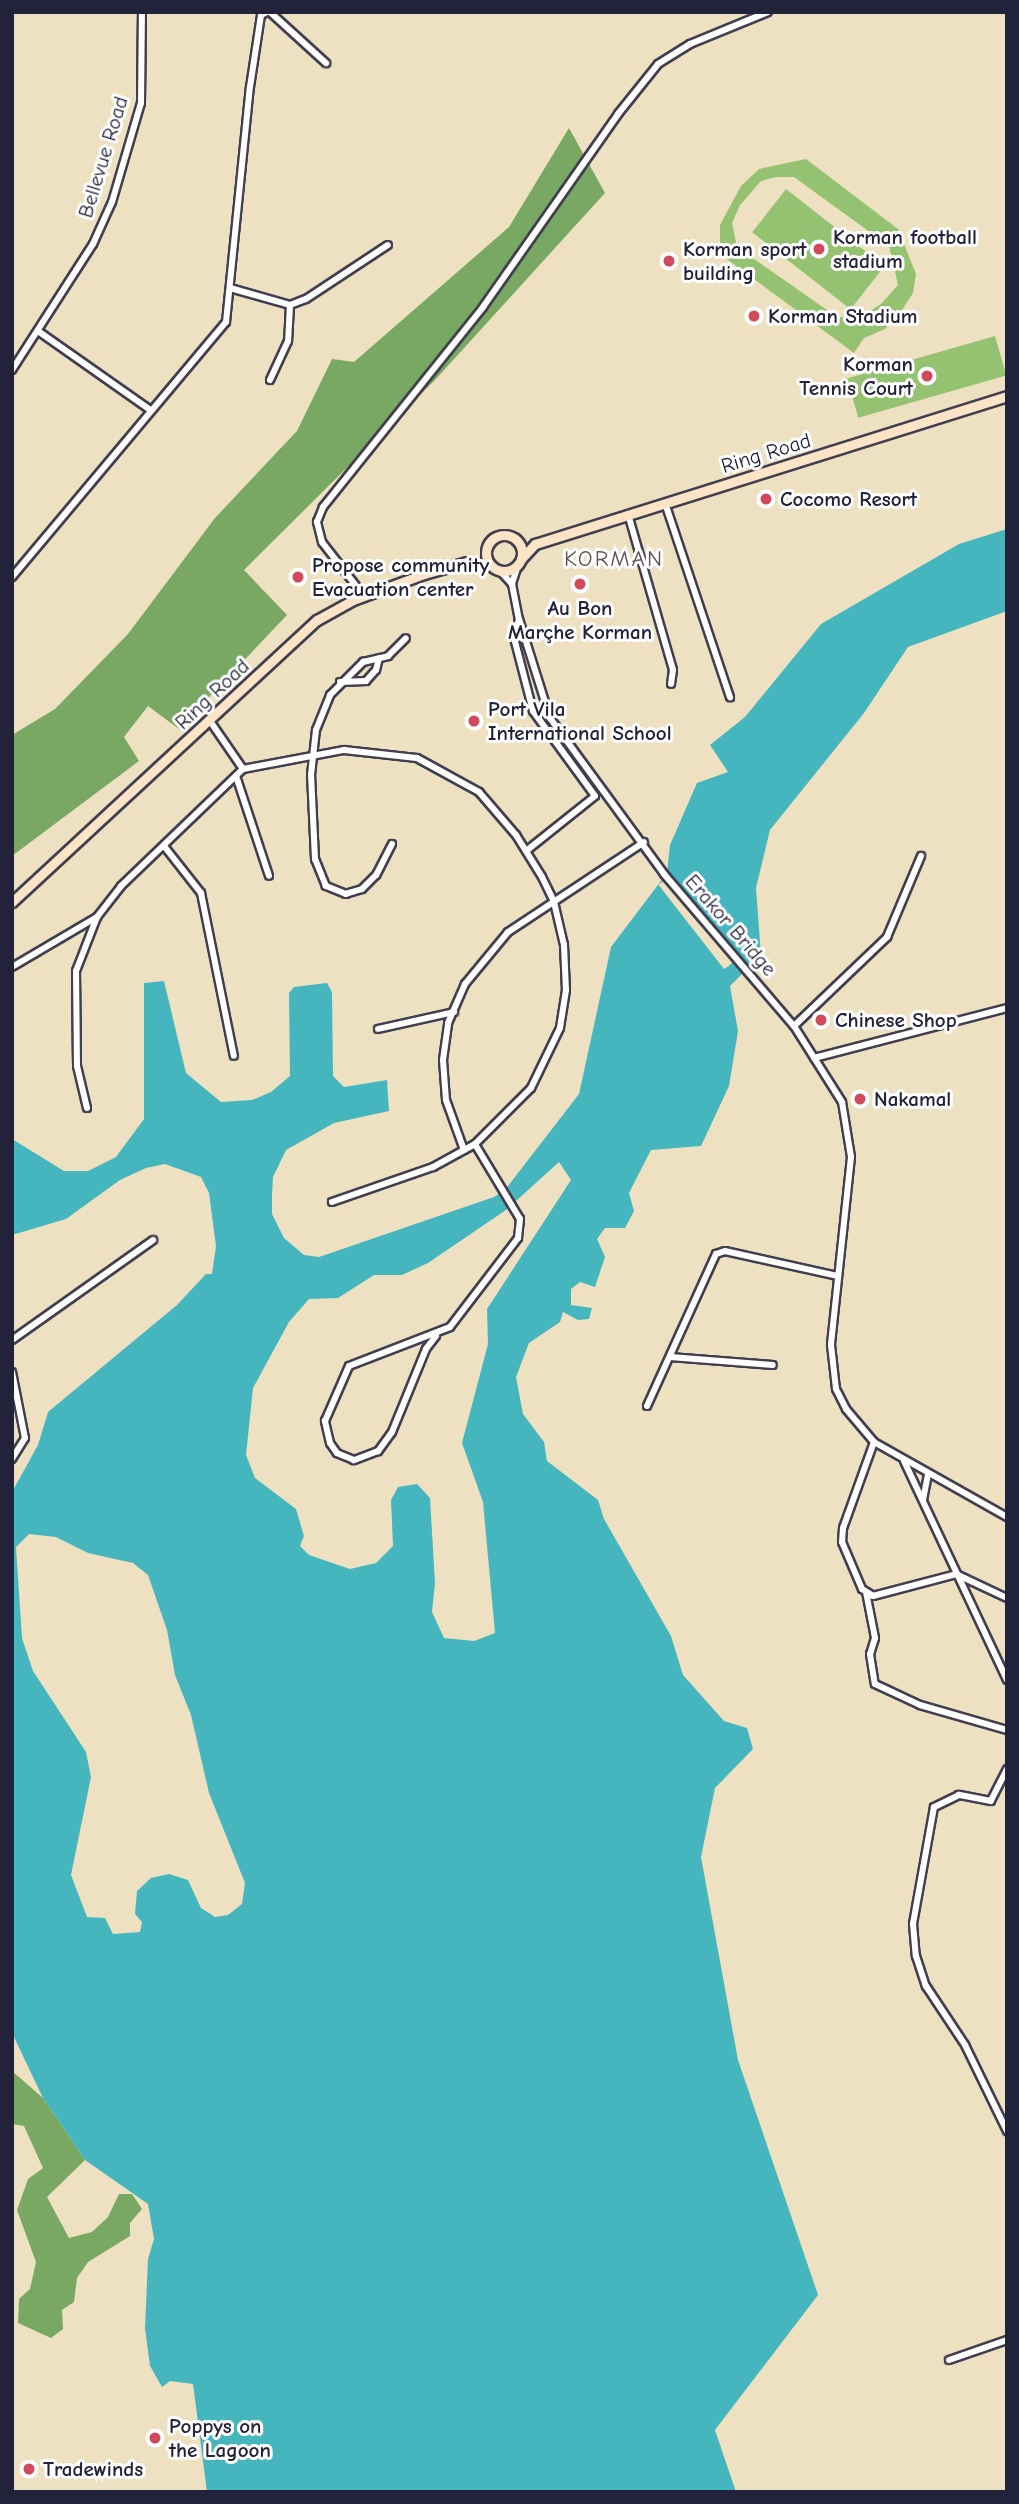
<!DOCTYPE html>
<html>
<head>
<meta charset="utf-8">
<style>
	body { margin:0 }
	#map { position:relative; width:1019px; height:2504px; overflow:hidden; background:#eee1c2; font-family:"Comic Neue",sans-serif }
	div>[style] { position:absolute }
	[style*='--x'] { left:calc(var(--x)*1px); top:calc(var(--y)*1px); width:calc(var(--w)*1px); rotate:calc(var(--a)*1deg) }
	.green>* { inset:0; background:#95c270; transform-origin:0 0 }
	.forest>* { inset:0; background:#78a862 }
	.water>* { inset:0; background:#46b6be }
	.pier>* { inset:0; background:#eee1c2; transform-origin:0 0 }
	.roads { filter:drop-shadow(2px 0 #413f4f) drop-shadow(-2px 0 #413f4f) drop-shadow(0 2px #413f4f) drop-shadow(0 -2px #413f4f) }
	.street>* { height:6px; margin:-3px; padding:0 3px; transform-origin:3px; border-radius:3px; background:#fff }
	.secondary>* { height:9px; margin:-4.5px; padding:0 4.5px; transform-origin:4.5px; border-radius:4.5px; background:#fee4c6 }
	.secondary>.ring { margin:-4.5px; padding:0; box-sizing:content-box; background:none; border:9px solid #fee4c6; border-radius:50% }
	.dots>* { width:19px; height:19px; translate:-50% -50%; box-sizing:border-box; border:4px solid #fff; border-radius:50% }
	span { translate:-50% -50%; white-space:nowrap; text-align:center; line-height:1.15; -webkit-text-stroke:6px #fff; paint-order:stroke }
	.street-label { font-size:21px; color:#22223b }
	.poi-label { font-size:21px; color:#22223b; font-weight:700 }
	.left { translate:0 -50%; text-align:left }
	.right { translate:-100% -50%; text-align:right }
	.neighbourhood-label { font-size:23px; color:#655355; letter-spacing:2px }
	.frame { position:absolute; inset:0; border:14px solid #22223b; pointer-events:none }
</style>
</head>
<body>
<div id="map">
	<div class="green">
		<div style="clip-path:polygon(evenodd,806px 159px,898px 229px,916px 274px,913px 293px,900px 313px,885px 329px,864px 338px,854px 353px,720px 254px,720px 225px,741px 186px,759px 169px,806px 159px,776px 177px,794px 177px,889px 246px,898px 285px,881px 304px,859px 318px,837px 317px,737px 247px,732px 223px,740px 205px,761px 181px,776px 177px)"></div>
		<div style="left:786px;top:189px;width:125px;height:55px;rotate:38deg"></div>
		<div style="left:995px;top:336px;width:41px;height:154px;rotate:74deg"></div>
	</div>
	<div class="forest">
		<div style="clip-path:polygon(569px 128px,605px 193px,435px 380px,244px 570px,287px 615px,179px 729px,148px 706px,124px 737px,139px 761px,12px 856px,12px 735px,55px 709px,128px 634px,215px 518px,297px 431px,332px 359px,354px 362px,509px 227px)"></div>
		<div style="clip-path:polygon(12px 2071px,43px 2098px,85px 2160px,47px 2197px,69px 2238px,92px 2232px,108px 2217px,119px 2194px,132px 2194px,142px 2209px,130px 2223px,130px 2236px,88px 2262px,77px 2278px,74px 2302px,62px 2310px,63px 2329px,51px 2338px,18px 2323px,19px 2299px,30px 2289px,36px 2262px,17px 2210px,28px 2179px,43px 2168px,24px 2126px,12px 2124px)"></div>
	</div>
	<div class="water">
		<div style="clip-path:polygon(evenodd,1007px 529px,1007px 611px,908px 647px,864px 713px,770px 830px,756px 888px,761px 955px,730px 986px,738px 1031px,729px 1086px,701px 1146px,651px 1150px,629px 1193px,634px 1211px,625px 1228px,605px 1228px,597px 1239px,605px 1257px,595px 1287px,580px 1282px,571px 1289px,571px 1305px,592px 1308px,589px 1319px,578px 1320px,563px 1312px,560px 1322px,529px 1343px,516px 1377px,523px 1414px,544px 1442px,547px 1461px,598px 1500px,604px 1519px,671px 1636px,683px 1675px,724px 1721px,747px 1728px,753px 1749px,715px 1788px,701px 1857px,738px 2060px,818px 2295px,715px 2430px,736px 2492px,207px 2492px,193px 2384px,170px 2381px,162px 2387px,150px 2366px,145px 2328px,148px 2259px,154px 2239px,148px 2204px,85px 2160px,43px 2098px,12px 2033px,12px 1492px,38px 1445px,48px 1412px,177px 1305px,206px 1274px,212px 1274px,216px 1246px,209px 1193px,201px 1177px,165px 1164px,146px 1168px,120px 1180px,66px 1219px,12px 1235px,12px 1139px,64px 1171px,88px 1171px,116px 1157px,144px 1119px,144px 983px,164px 981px,186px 1073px,221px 1102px,252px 1100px,271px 1092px,290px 1076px,289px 993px,294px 987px,327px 983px,332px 992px,333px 1076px,344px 1087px,387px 1080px,389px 1111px,334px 1123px,286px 1150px,273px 1177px,272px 1196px,272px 1214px,284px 1238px,304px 1255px,319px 1257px,494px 1197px,505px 1190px,579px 1094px,611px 947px,667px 873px,670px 845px,697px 783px,728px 772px,710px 745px,745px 717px,821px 624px,959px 544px,1007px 529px,559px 1162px,571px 1180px,487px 1309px,488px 1344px,462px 1443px,483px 1502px,495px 1633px,474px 1641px,444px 1638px,432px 1612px,435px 1583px,430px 1498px,417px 1484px,398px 1487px,391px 1500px,393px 1546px,376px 1563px,350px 1569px,309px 1555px,300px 1546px,304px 1536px,296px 1509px,255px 1478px,246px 1455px,253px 1388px,289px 1322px,309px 1299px,338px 1298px,374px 1275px,402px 1275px,428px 1263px,506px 1210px,559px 1162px,1007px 529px,29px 1534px,56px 1537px,88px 1553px,133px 1563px,148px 1575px,167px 1630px,175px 1675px,191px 1715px,209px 1793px,245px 1883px,242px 1904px,228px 1915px,215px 1917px,201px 1908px,188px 1880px,169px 1874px,151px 1878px,137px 1891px,135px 1914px,142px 1922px,140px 1932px,113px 1934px,105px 1918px,87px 1917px,71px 1875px,91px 1777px,86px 1752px,33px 1671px,22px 1638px,16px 1547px,29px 1534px)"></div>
	</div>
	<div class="pier">
		<div style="left:671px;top:875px;width:107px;height:16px;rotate:52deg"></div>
	</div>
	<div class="roads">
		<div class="street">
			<div style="--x:270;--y:12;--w:76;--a:42.3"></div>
			<div style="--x:230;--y:288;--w:62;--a:15.8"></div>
			<div style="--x:290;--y:305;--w:36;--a:93"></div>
			<div style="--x:288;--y:341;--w:43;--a:114.8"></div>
			<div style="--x:290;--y:305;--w:17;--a:-21"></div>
			<div style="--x:306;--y:299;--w:98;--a:-33.4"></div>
			<div style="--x:38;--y:331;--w:136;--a:35.1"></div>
			<div style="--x:12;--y:370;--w:150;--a:-57.3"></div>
			<div style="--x:93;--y:244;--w:46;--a:-65.7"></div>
			<div style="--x:112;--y:202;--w:103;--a:-73.7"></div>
			<div style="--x:141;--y:103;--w:91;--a:-89.4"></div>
			<div style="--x:665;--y:503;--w:205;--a:71.5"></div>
			<div style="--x:628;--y:514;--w:162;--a:73.9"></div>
			<div style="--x:673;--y:670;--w:14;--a:98"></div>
			<div style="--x:518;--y:565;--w:20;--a:108"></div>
			<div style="--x:512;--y:584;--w:36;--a:79"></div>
			<div style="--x:519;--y:619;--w:104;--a:72.6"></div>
			<div style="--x:550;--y:718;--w:193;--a:53.8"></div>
			<div style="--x:664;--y:874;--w:200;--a:49.5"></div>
			<div style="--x:794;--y:1026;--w:90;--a:57.7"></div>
			<div style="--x:842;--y:1102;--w:56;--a:80.7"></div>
			<div style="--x:851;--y:1157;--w:189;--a:96.1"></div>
			<div style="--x:831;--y:1345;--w:44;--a:83.5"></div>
			<div style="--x:836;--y:1389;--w:22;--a:63"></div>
			<div style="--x:846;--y:1409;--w:43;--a:49.7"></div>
			<div style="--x:874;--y:1442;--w:153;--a:29.4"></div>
			<div style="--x:500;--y:571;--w:18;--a:47"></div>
			<div style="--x:12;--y:577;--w:333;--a:-50"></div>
			<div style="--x:226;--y:322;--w:236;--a:-84.2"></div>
			<div style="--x:250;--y:87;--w:73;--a:-81.3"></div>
			<div style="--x:261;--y:15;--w:7;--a:-27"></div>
			<div style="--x:364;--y:596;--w:68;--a:-127.9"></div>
			<div style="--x:322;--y:542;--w:21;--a:-104"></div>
			<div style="--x:317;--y:522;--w:16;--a:-68"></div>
			<div style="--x:323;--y:507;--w:256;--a:-51.3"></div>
			<div style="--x:483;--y:307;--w:236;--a:-55"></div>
			<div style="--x:618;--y:114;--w:64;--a:-51.3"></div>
			<div style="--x:658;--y:64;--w:38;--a:-32"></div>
			<div style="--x:690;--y:44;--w:84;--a:-22.3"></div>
			<div style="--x:519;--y:620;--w:15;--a:113"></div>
			<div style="--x:513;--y:634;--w:80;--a:75.4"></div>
			<div style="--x:533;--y:711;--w:105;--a:53.9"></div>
			<div style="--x:595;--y:796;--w:88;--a:141.4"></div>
			<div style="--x:340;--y:682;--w:26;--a:-2"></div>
			<div style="--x:366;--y:681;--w:15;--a:-48"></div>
			<div style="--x:376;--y:670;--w:12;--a:-76"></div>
			<div style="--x:210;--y:721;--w:58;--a:55.5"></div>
			<div style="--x:236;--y:776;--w:105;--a:71.7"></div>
			<div style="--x:392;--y:844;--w:35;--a:117"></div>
			<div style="--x:376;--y:875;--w:20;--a:135"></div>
			<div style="--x:362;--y:889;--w:17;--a:163"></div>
			<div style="--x:346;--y:894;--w:22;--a:-158"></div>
			<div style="--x:326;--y:886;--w:29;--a:-112"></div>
			<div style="--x:315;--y:859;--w:84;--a:-92.7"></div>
			<div style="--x:311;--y:775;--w:45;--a:-83.7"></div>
			<div style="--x:316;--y:730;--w:38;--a:-68"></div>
			<div style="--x:330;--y:695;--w:47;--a:-45"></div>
			<div style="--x:363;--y:662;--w:26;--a:-13"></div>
			<div style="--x:388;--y:656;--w:25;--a:-45"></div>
			<div style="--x:164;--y:846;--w:60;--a:51.8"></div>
			<div style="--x:201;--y:893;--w:166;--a:78.6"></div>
			<div style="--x:12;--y:967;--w:99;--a:-30.5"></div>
			<div style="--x:794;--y:1026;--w:129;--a:-43.7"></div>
			<div style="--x:887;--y:937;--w:88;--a:-67.2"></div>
			<div style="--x:378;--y:1029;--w:78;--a:-12.6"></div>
			<div style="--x:814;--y:1058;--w:199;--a:-14.5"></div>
			<div style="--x:87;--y:1108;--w:43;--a:-103.4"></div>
			<div style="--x:77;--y:1066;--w:95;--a:-90.6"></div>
			<div style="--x:76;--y:971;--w:58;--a:-68.7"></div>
			<div style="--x:97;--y:917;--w:39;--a:-52"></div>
			<div style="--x:121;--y:886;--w:169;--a:-43.8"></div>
			<div style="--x:243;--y:769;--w:103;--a:-10.7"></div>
			<div style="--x:344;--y:750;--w:73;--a:6.3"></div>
			<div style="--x:417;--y:758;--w:71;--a:28.7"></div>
			<div style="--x:479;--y:792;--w:57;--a:49.3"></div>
			<div style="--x:516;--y:835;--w:49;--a:58.2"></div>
			<div style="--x:542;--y:877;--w:28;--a:64"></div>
			<div style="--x:554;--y:902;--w:44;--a:76.9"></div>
			<div style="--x:564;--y:945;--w:45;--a:87.5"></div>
			<div style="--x:566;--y:990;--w:38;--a:99"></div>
			<div style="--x:560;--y:1028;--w:67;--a:115.8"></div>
			<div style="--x:531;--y:1088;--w:79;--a:135"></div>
			<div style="--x:475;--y:1144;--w:48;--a:151.3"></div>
			<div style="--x:433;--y:1167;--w:107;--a:160.9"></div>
			<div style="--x:464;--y:1150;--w:53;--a:-109.8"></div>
			<div style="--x:446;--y:1100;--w:40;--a:-94.3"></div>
			<div style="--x:443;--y:1060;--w:37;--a:-82"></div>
			<div style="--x:448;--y:1023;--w:43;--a:-66.4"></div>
			<div style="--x:465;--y:984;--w:67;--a:-50.4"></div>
			<div style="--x:508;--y:932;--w:163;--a:-33.5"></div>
			<div style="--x:436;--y:1336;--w:16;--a:128"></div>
			<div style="--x:426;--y:1349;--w:90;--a:112.3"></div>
			<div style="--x:392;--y:1432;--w:24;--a:126"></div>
			<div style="--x:378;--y:1451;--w:26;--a:159"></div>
			<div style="--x:354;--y:1460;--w:18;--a:-158"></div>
			<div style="--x:337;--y:1453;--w:12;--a:-125"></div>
			<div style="--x:330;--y:1443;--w:23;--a:-103"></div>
			<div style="--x:325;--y:1421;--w:60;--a:-66.4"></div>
			<div style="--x:349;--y:1366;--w:108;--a:-21.1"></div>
			<div style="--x:450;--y:1327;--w:112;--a:-52.6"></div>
			<div style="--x:518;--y:1238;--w:19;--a:-84"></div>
			<div style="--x:520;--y:1219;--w:87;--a:-121"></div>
			<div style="--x:12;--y:1340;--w:173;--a:-35.3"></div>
			<div style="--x:670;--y:1357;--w:103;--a:4.4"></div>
			<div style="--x:12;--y:1372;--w:67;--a:78.9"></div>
			<div style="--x:25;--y:1438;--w:25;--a:122"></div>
			<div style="--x:647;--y:1406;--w:167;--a:-65.6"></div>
			<div style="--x:716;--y:1254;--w:9;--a:-18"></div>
			<div style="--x:725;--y:1251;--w:116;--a:12.5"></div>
			<div style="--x:874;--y:1442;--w:91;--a:109.8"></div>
			<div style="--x:843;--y:1528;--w:14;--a:94"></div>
			<div style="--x:842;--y:1542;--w:51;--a:66.9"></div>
			<div style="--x:862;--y:1589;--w:13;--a:32"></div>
			<div style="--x:873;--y:1596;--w:86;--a:-14.8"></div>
			<div style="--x:956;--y:1574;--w:56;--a:25.2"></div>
			<div style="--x:904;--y:1461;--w:242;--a:64.8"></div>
			<div style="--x:923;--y:1500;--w:25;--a:-79"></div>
			<div style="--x:866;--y:1592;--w:47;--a:78.9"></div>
			<div style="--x:875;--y:1638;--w:17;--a:107"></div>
			<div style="--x:870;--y:1654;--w:30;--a:81"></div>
			<div style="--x:875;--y:1684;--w:50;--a:25"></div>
			<div style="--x:920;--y:1705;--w:91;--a:16"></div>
			<div style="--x:1007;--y:1769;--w:36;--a:117"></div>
			<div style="--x:991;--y:1801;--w:33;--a:-169"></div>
			<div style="--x:959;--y:1795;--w:28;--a:154"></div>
			<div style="--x:934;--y:1807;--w:119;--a:100.2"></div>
			<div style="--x:913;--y:1924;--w:32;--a:85"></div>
			<div style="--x:916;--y:1956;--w:32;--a:72"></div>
			<div style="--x:926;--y:1986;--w:71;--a:56.5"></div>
			<div style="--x:965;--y:2045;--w:96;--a:64"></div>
			<div style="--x:949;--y:2360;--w:61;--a:-19"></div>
		</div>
		<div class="secondary">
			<div class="ring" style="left:486px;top:535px;width:27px;height:27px"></div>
			<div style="--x:521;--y:559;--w:21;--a:-47"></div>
			<div style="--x:535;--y:544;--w:495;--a:-17.4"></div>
			<div style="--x:12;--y:902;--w:415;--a:-42.8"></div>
			<div style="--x:317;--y:620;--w:41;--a:-29.1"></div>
			<div style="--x:353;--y:600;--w:76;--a:-20.1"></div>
			<div style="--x:424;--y:574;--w:45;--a:-15.6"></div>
			<div style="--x:467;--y:562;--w:22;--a:5"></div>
		</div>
	</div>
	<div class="dots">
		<div style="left:819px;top:249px;background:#d1495b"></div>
		<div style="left:669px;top:261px;background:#d1495b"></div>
		<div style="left:754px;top:316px;background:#d1495b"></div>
		<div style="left:927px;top:376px;background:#d1495b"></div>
		<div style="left:766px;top:499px;background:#d1495b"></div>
		<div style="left:298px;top:577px;background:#d1495b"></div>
		<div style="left:580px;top:584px;background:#d1495b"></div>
		<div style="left:474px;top:721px;background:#d1495b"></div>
		<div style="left:821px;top:1020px;background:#d1495b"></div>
		<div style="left:860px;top:1099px;background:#d1495b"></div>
		<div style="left:155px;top:2438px;background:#d1495b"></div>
		<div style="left:29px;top:2469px;background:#d1495b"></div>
	</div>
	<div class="street-label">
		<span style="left:103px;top:157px;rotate:-73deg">Bellevue Road</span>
		<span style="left:766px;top:453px;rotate:-17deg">Ring Road</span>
		<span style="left:212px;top:694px;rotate:-43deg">Ring Road</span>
		<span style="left:731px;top:925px;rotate:49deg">Erakor Bridge</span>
	</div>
	<div class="poi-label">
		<span class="left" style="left:833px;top:249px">Korman football<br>stadium</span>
		<span class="left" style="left:683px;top:261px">Korman sport<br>building</span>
		<span class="left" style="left:768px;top:316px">Korman Stadium</span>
		<span class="right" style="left:913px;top:376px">Korman<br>Tennis Court</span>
		<span class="left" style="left:780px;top:499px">Cocomo Resort</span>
		<span class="left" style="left:312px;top:577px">Propose community<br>Evacuation center</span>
		<span style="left:580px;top:620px">Au Bon<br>Marçhe Korman</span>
		<span class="left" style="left:488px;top:721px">Port Vila<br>International School</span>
		<span class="left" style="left:835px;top:1020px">Chinese Shop</span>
		<span class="left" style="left:874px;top:1099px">Nakamal</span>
		<span class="left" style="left:169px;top:2438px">Poppys on<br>the Lagoon</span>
		<span class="left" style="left:43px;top:2469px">Tradewinds</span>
	</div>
	<div class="neighbourhood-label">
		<span style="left:614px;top:559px">KORMAN</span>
	</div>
	<div class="frame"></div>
</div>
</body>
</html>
